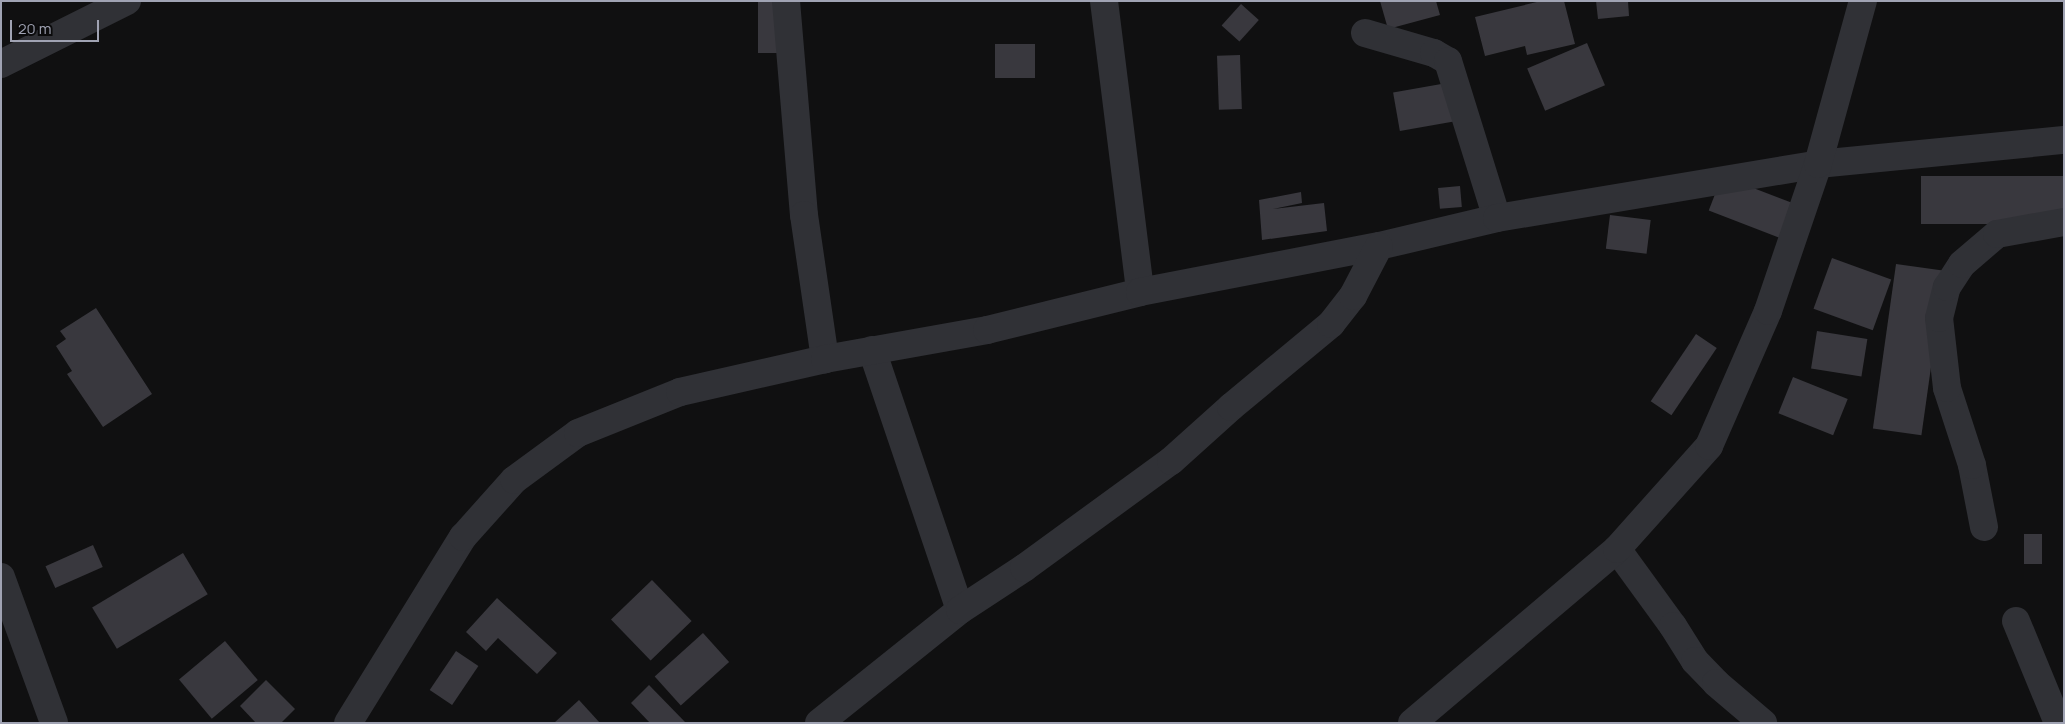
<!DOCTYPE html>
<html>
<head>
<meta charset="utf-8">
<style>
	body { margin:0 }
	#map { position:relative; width:2065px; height:724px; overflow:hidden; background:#101011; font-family:Manrope,sans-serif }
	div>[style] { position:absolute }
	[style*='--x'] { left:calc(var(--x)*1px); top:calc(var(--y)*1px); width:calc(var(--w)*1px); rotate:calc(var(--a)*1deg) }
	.building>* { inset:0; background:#39383e; transform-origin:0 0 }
	.minor>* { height:28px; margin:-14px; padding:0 14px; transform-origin:14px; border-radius:14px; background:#303136 }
	.tertiary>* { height:28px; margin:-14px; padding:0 14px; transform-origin:14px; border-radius:14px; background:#303136 }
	span { translate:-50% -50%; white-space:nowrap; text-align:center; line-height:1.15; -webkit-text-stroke:4px #0b0b0c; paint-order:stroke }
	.frame { position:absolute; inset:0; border:2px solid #a0a3b3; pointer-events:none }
	.scale { position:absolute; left:10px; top:20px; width:89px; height:22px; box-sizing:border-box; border:2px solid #a0a3b3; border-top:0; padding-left:6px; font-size:15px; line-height:18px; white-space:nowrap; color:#a0a3b3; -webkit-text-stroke:4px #0b0b0c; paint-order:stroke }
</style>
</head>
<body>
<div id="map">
	<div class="building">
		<div style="left:758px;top:1px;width:32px;height:52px"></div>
		<div style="clip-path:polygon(1380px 1px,1436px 1px,1440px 15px,1388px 29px)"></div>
		<div style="clip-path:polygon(1541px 1px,1564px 1px,1575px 44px,1527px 55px,1525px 46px,1485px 56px,1475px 17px)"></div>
		<div style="clip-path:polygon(1596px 1px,1628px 1px,1629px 16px,1598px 19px)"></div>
		<div style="left:1241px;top:4px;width:24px;height:29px;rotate:42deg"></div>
		<div style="left:1587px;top:43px;width:46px;height:65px;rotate:67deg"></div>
		<div style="left:995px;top:44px;width:40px;height:34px"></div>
		<div style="left:1240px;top:55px;width:54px;height:23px;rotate:88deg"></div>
		<div style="left:1464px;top:80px;width:39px;height:72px;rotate:80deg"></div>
		<div style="left:1722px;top:176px;width:77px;height:37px;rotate:21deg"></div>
		<div style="left:2064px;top:176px;width:48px;height:143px;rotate:90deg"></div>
		<div style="left:1460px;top:186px;width:21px;height:22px;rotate:85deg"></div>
		<div style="clip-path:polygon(1301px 192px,1302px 203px,1273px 209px,1324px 203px,1327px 231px,1262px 240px,1259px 200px)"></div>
		<div style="left:1610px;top:215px;width:41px;height:34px;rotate:7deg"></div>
		<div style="left:1832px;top:258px;width:63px;height:54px;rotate:20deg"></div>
		<div style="left:1896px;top:264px;width:49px;height:166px;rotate:8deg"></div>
		<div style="clip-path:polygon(96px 308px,152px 394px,103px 427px,67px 374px,72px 371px,56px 346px,66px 339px,60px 331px)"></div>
		<div style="left:1817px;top:331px;width:51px;height:38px;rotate:9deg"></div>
		<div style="left:1696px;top:334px;width:25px;height:81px;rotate:34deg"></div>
		<div style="left:1793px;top:377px;width:59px;height:39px;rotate:22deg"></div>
		<div style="left:2024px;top:534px;width:18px;height:30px"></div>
		<div style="left:93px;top:545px;width:24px;height:52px;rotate:66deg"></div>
		<div style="left:183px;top:553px;width:48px;height:106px;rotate:59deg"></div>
		<div style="left:652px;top:580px;width:57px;height:57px;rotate:46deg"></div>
		<div style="clip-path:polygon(497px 598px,557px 653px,537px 674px,498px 638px,486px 651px,466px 632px)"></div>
		<div style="left:703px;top:633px;width:39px;height:65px;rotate:48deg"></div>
		<div style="left:225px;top:641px;width:51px;height:60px;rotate:50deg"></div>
		<div style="left:456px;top:651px;width:27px;height:47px;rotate:34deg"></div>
		<div style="clip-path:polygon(266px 680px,295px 709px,281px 723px,256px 723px,240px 706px)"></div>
		<div style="clip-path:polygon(649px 685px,686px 723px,650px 723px,631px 703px)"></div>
		<div style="clip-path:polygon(579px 700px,600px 723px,554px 723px)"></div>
	</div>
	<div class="minor">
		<div style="--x:786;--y:1;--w:215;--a:85.2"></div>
		<div style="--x:804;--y:215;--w:146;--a:81.7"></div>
		<div style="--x:1104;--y:1;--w:293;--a:82.9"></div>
		<div style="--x:1365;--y:33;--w:72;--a:16.2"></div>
		<div style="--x:1434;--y:53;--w:16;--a:30"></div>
		<div style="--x:1448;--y:61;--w:164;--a:72.7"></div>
		<div style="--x:1;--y:64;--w:141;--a:-26.6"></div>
		<div style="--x:872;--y:350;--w:274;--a:71.3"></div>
		<div style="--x:1984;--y:527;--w:63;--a:-101"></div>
		<div style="--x:1972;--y:465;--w:81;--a:-108"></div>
		<div style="--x:1947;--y:388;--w:70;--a:-96.5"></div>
		<div style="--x:1939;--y:318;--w:32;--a:-76"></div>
		<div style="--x:1947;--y:287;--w:27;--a:-57"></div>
		<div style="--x:1962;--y:264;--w:46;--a:-40.6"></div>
		<div style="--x:1997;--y:234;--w:68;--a:-10.2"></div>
		<div style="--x:1617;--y:549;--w:95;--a:54"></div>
		<div style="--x:1673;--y:626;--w:41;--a:57.8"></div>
		<div style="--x:1695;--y:661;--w:30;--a:46"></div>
		<div style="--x:1716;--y:683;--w:62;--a:40.4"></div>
		<div style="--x:2016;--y:621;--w:110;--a:67.6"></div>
		<div style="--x:348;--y:723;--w:219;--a:-58.3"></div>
		<div style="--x:463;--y:537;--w:76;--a:-48.2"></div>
		<div style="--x:514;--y:480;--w:79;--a:-36.3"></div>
		<div style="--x:578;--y:433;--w:110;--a:-21.9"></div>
		<div style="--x:680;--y:392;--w:149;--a:-12.8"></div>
		<div style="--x:825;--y:359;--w:165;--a:-10.1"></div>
		<div style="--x:987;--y:330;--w:158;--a:-13.9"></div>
		<div style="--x:1140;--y:292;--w:243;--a:-10.9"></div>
		<div style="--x:1379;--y:246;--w:121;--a:-13.3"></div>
		<div style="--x:1497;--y:218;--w:326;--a:-9.5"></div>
		<div style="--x:1818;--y:164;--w:247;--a:-5.6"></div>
		<div style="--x:819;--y:723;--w:181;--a:-38.7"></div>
		<div style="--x:960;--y:610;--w:77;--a:-33.3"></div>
		<div style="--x:1024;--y:568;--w:182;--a:-36.1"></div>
		<div style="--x:1171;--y:461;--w:81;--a:-42"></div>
		<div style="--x:1231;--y:407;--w:130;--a:-39.7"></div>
		<div style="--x:1331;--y:324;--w:36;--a:-52"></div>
		<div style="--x:1353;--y:296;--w:56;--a:-62.5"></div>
		<div style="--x:1412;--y:723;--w:269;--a:-40.3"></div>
		<div style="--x:1617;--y:549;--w:138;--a:-48.2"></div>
		<div style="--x:1709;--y:446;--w:147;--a:-66.4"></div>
		<div style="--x:1768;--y:311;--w:155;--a:-71.2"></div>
		<div style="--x:1818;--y:164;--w:169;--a:-74.6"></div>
	</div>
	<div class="tertiary">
		<div style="--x:1;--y:577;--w:155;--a:70"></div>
	</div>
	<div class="frame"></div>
	<div class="scale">20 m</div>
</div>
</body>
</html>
